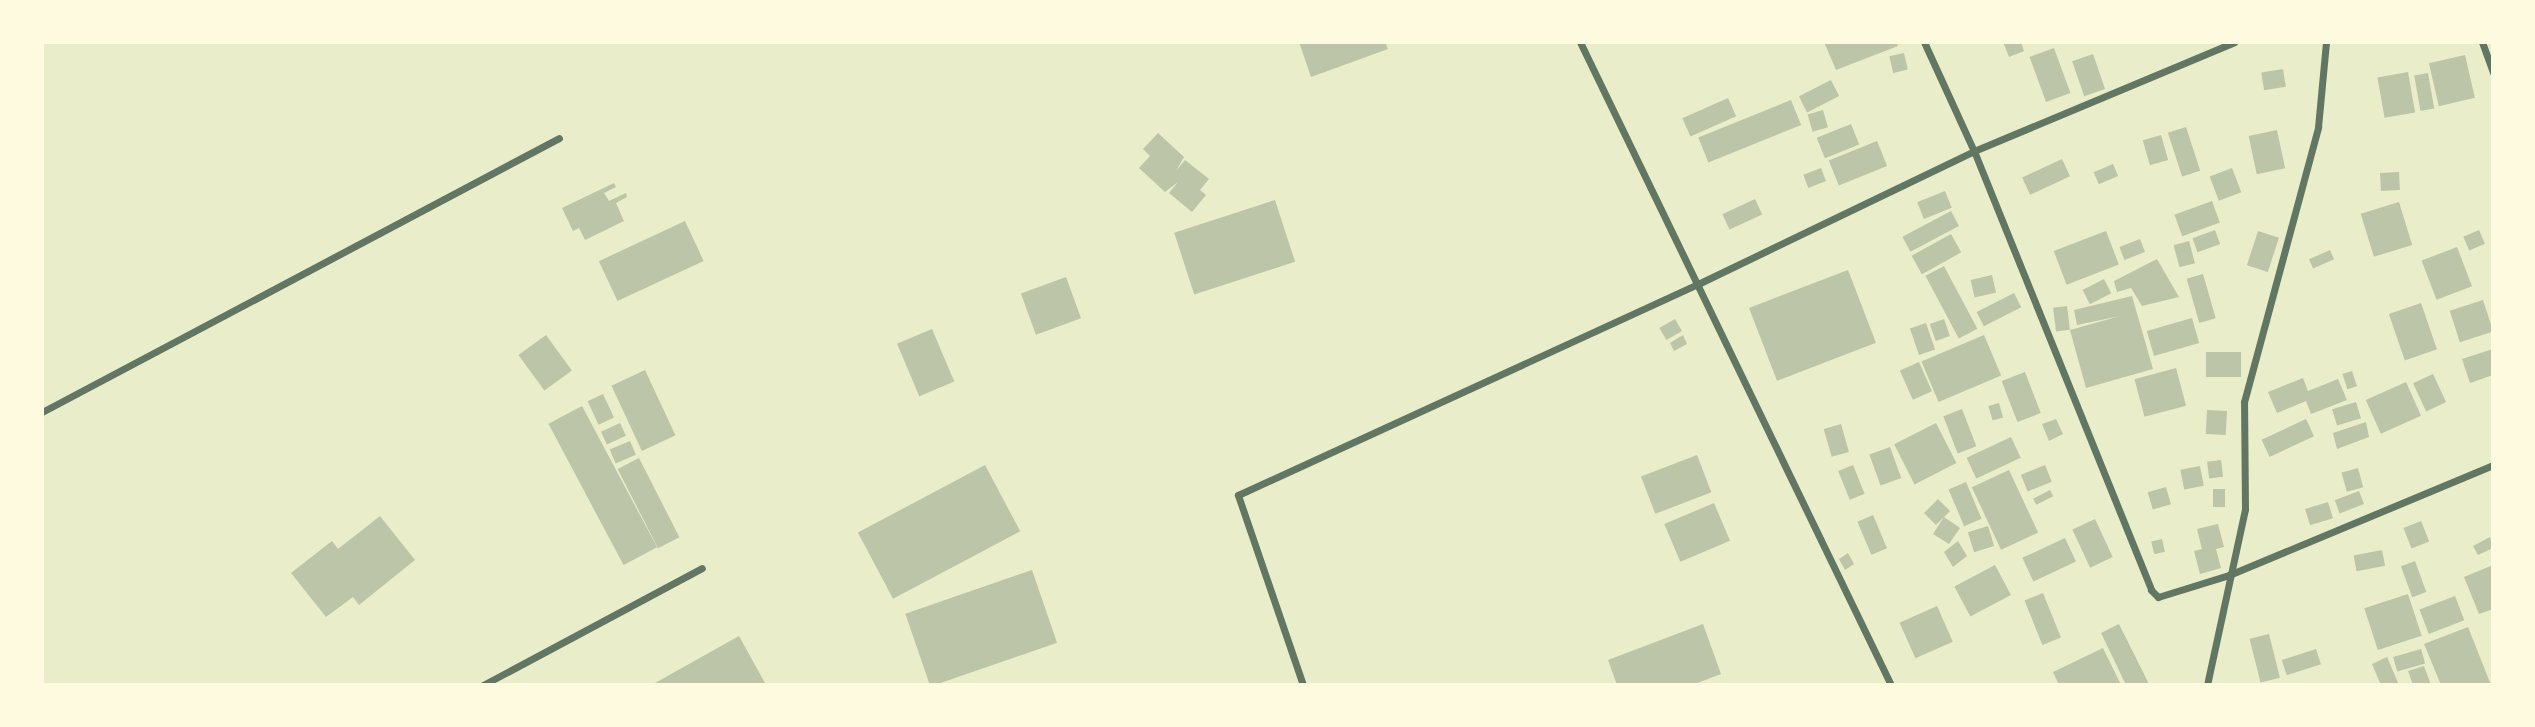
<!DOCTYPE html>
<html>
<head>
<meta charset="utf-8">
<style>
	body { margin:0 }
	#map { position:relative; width:2535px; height:727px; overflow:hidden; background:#e9edc9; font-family:"Sofia Sans Condensed",sans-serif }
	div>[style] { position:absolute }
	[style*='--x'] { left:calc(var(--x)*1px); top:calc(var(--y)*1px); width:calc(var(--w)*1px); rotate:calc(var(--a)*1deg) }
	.building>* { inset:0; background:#bcc5a7; transform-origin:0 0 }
	.minor>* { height:7px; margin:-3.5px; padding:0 3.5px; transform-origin:3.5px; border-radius:3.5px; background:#617663 }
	span { translate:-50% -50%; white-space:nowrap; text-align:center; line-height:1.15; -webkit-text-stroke:7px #fefae0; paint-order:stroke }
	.frame { position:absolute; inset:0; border:44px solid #fefae0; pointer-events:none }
</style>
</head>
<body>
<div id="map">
	<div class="building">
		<div style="clip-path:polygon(1299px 42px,1385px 42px,1388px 49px,1311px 77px)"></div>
		<div style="clip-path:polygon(1824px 42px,1896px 42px,1898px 46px,1836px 70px)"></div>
		<div style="clip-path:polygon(2003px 42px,2021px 42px,2024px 51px,2009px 57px)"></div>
		<div style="left:2054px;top:48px;width:48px;height:26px;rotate:70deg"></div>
		<div style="left:1904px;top:53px;width:17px;height:15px;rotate:77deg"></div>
		<div style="left:2093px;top:54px;width:37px;height:22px;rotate:71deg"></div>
		<div style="left:2465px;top:55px;width:44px;height:37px;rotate:77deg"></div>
		<div style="left:2283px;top:69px;width:18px;height:22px;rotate:81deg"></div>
		<div style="left:2408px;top:72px;width:41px;height:31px;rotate:80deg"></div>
		<div style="left:2428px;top:73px;width:36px;height:14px;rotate:80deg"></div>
		<div style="left:1831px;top:80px;width:18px;height:36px;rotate:63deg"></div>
		<div style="left:1728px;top:98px;width:20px;height:50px;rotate:66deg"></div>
		<div style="left:1791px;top:100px;width:27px;height:100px;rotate:68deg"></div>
		<div style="left:1823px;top:110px;width:18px;height:16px;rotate:74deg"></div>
		<div style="left:1851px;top:124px;width:22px;height:37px;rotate:68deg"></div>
		<div style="left:2186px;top:127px;width:46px;height:19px;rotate:72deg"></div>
		<div style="left:2277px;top:130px;width:39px;height:29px;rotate:78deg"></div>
		<div style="clip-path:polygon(1158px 133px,1184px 157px,1176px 171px,1185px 160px,1209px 179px,1200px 190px,1206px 195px,1192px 212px,1169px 193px,1178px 182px,1165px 192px,1139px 168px,1150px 156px,1143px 149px)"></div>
		<div style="left:2161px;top:135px;width:26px;height:19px;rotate:74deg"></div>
		<div style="left:1877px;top:141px;width:27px;height:52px;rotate:68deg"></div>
		<div style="left:2062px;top:159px;width:19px;height:44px;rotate:65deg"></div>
		<div style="left:2113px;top:164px;width:13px;height:21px;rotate:67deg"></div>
		<div style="left:1821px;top:168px;width:14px;height:19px;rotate:69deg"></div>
		<div style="left:2232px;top:168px;width:26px;height:24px;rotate:69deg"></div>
		<div style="left:2399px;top:172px;width:18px;height:19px;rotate:87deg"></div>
		<div style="clip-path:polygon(614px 183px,616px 187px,604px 193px,609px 201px,626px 193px,627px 197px,616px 203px,624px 221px,585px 240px,579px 228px,573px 231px,562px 208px)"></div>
		<div style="left:1945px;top:191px;width:18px;height:30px;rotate:68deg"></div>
		<div style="left:1755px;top:199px;width:17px;height:36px;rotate:65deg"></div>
		<div style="left:1275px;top:200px;width:65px;height:106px;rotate:72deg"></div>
		<div style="left:2212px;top:201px;width:23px;height:40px;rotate:70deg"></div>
		<div style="left:2399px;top:202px;width:45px;height:40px;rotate:73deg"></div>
		<div style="left:1951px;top:211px;width:17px;height:55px;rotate:62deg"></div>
		<div style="left:685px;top:221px;width:44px;height:95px;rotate:65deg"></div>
		<div style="left:2215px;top:230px;width:15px;height:24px;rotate:70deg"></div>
		<div style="left:2479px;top:230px;width:15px;height:17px;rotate:67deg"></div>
		<div style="left:2106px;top:231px;width:36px;height:56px;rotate:69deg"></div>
		<div style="left:2258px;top:231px;width:22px;height:36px;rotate:18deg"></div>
		<div style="left:1951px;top:234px;width:21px;height:45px;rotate:61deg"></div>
		<div style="left:2140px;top:239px;width:14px;height:22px;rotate:69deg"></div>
		<div style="left:2189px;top:241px;width:23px;height:16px;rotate:75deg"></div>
		<div style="left:2457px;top:247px;width:42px;height:38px;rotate:69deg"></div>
		<div style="left:2330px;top:250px;width:10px;height:23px;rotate:66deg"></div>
		<div style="clip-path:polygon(2157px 259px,2179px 297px,2142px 306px,2131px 288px,2117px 292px,2114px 281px)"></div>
		<div style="left:1944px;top:266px;width:71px;height:21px;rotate:62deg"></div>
		<div style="left:1848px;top:270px;width:78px;height:106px;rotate:69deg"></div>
		<div style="left:2203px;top:274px;width:46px;height:17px;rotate:74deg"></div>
		<div style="left:1992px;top:275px;width:18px;height:22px;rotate:77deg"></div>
		<div style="left:1066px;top:277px;width:44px;height:48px;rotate:70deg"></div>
		<div style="left:2104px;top:279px;width:16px;height:24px;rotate:63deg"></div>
		<div style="left:2014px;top:293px;width:16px;height:42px;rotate:63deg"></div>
		<div style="clip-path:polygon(2132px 296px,2153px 369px,2086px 388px,2070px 330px,2120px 316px,2077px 325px,2074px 310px)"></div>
		<div style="left:2483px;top:300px;width:33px;height:35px;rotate:72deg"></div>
		<div style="left:2421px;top:303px;width:49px;height:34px;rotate:71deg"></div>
		<div style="left:2067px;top:306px;width:24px;height:14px;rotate:83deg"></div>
		<div style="left:2192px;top:318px;width:26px;height:47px;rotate:74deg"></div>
		<div style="left:1675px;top:319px;width:14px;height:18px;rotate:60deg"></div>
		<div style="left:1944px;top:319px;width:18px;height:15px;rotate:71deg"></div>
		<div style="left:1926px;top:323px;width:28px;height:17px;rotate:71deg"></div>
		<div style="left:932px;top:329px;width:57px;height:38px;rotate:67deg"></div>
		<div style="left:546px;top:335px;width:44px;height:34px;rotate:54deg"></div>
		<div style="clip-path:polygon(1683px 335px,1687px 344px,1674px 351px,1670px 343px)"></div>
		<div style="left:1984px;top:335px;width:44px;height:68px;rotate:67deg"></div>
		<div style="clip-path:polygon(2493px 349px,2493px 375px,2470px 383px,2462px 359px)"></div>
		<div style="left:2241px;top:352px;width:25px;height:35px;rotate:90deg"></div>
		<div style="left:1919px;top:362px;width:32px;height:21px;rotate:66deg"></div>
		<div style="left:2176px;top:368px;width:39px;height:43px;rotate:75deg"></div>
		<div style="left:645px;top:370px;width:72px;height:37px;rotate:65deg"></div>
		<div style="left:2352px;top:371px;width:16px;height:10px;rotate:72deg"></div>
		<div style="left:2025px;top:372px;width:44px;height:25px;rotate:69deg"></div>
		<div style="left:2433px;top:374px;width:31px;height:22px;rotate:65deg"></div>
		<div style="clip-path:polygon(2303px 378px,2308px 391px,2338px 379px,2347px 400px,2311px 414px,2306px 401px,2277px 413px,2268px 392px)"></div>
		<div style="left:2406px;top:382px;width:37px;height:44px;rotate:66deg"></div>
		<div style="left:603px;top:394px;width:26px;height:17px;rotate:65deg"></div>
		<div style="left:2356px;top:402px;width:17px;height:25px;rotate:73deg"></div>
		<div style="left:1999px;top:403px;width:15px;height:11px;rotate:74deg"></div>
		<div style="left:582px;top:406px;width:160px;height:38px;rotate:62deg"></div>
		<div style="left:1962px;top:409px;width:40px;height:20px;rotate:69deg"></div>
		<div style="left:2207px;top:410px;width:20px;height:24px;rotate:3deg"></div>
		<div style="clip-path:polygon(2056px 419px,2063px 434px,2049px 441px,2042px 424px)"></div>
		<div style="left:2306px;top:419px;width:19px;height:49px;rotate:65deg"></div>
		<div style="clip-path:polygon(2366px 422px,2369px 437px,2337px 449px,2333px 433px)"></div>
		<div style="left:620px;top:423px;width:14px;height:21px;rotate:65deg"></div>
		<div style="left:1936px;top:423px;width:45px;height:47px;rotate:63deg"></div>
		<div style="left:1841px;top:424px;width:29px;height:18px;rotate:74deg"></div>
		<div style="left:2011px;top:437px;width:23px;height:49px;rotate:65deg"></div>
		<div style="left:630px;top:441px;width:15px;height:22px;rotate:67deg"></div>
		<div style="left:1890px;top:447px;width:33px;height:22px;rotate:70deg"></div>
		<div style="left:1697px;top:455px;width:40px;height:60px;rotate:69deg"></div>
		<div style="left:639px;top:458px;width:89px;height:24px;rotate:63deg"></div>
		<div style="left:2221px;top:460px;width:17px;height:14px;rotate:83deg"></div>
		<div style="left:985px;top:465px;width:75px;height:144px;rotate:62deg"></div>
		<div style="left:1853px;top:465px;width:31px;height:16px;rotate:68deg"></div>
		<div style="left:2045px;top:465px;width:18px;height:26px;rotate:68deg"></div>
		<div style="left:2200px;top:466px;width:20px;height:20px;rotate:79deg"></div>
		<div style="left:2358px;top:468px;width:20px;height:17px;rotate:75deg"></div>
		<div style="left:2009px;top:470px;width:69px;height:41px;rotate:65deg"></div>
		<div style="left:1966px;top:482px;width:40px;height:19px;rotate:67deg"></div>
		<div style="left:2166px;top:487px;width:18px;height:19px;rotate:74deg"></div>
		<div style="left:2213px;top:489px;width:12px;height:18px"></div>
		<div style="left:2050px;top:490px;width:7px;height:19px;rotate:63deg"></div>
		<div style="left:2359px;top:491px;width:14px;height:26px;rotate:69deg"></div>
		<div style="clip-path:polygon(1938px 499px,1950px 511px,1944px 517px,1960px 528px,1949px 544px,1933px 534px,1944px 517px,1936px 525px,1924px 513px)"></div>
		<div style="left:2328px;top:502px;width:17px;height:24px;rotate:73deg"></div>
		<div style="left:1714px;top:503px;width:41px;height:54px;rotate:67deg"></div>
		<div style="left:1873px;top:515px;width:36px;height:17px;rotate:67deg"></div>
		<div style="clip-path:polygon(380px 516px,415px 560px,359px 605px,353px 597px,326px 617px,291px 573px,332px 541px,338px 549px)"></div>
		<div style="left:2095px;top:519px;width:42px;height:25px;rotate:65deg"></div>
		<div style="left:2421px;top:521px;width:22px;height:19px;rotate:68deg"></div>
		<div style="clip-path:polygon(2218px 524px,2224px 547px,2216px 549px,2221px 568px,2200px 574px,2194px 551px,2202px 549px,2197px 529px)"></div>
		<div style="left:1988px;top:526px;width:21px;height:21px;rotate:73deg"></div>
		<div style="clip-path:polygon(2490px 537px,2493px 548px,2478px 555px,2473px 546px)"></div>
		<div style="left:2065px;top:538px;width:26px;height:47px;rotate:65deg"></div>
		<div style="left:2162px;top:539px;width:13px;height:11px;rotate:77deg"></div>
		<div style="clip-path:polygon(1958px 541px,1967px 556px,1953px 567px,1944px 552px)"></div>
		<div style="left:2382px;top:550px;width:16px;height:29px;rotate:79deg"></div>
		<div style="clip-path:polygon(1848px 553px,1854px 564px,1845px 570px,1839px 559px)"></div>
		<div style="left:2415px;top:561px;width:33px;height:15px;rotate:70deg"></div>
		<div style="left:1995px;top:565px;width:34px;height:46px;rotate:62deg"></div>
		<div style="clip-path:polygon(2493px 565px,2493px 609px,2479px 614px,2464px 577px)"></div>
		<div style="left:1032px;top:570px;width:77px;height:134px;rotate:71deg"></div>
		<div style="left:2043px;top:593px;width:48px;height:20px;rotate:68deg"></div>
		<div style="left:2408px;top:594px;width:44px;height:46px;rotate:72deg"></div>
		<div style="left:2455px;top:596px;width:26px;height:38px;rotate:69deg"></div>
		<div style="left:1937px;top:606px;width:39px;height:41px;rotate:66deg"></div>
		<div style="clip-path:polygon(1703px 624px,1721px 674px,1692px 685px,1617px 685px,1608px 660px)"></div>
		<div style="clip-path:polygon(2119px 624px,2149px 684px,2146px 685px,2126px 685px,2101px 633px)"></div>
		<div style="clip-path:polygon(2468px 627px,2491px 685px,2441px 685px,2424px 644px)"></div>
		<div style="left:2269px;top:634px;width:45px;height:20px;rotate:76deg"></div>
		<div style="clip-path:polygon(739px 636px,766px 685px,656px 685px,655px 683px)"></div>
		<div style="clip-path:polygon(2103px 648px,2121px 685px,2059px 685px,2053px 672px)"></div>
		<div style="left:2316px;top:649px;width:16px;height:36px;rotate:72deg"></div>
		<div style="left:2421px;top:649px;width:15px;height:29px;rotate:74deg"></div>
		<div style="clip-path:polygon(2387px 657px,2399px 685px,2381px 685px,2372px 664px)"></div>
		<div style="clip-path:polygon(2424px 666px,2431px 685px,2413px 685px,2408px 671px)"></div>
	</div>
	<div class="minor">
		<div style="--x:1580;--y:42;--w:714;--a:64.19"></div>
		<div style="--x:1924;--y:42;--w:120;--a:65.4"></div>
		<div style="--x:1974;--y:151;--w:473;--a:68"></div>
		<div style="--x:2151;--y:590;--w:10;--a:45"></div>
		<div style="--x:2158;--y:597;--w:74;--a:-17.2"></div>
		<div style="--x:2229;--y:575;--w:286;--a:-22.6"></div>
		<div style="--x:2482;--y:42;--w:33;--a:70"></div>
		<div style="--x:42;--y:412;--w:585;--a:-27.92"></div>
		<div style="--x:483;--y:685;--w:248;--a:-28.1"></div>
		<div style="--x:1303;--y:685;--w:201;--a:-108.9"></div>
		<div style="--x:1238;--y:495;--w:508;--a:-24.65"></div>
		<div style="--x:1700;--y:283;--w:304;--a:-25.7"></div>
		<div style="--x:1974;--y:151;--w:282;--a:-22.7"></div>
		<div style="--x:2207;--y:685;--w:180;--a:-77.8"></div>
		<div style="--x:2245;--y:509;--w:107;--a:-90.5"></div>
		<div style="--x:2244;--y:402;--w:285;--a:-74.9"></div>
		<div style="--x:2318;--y:127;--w:85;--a:-84.6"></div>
	</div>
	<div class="frame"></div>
</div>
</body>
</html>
